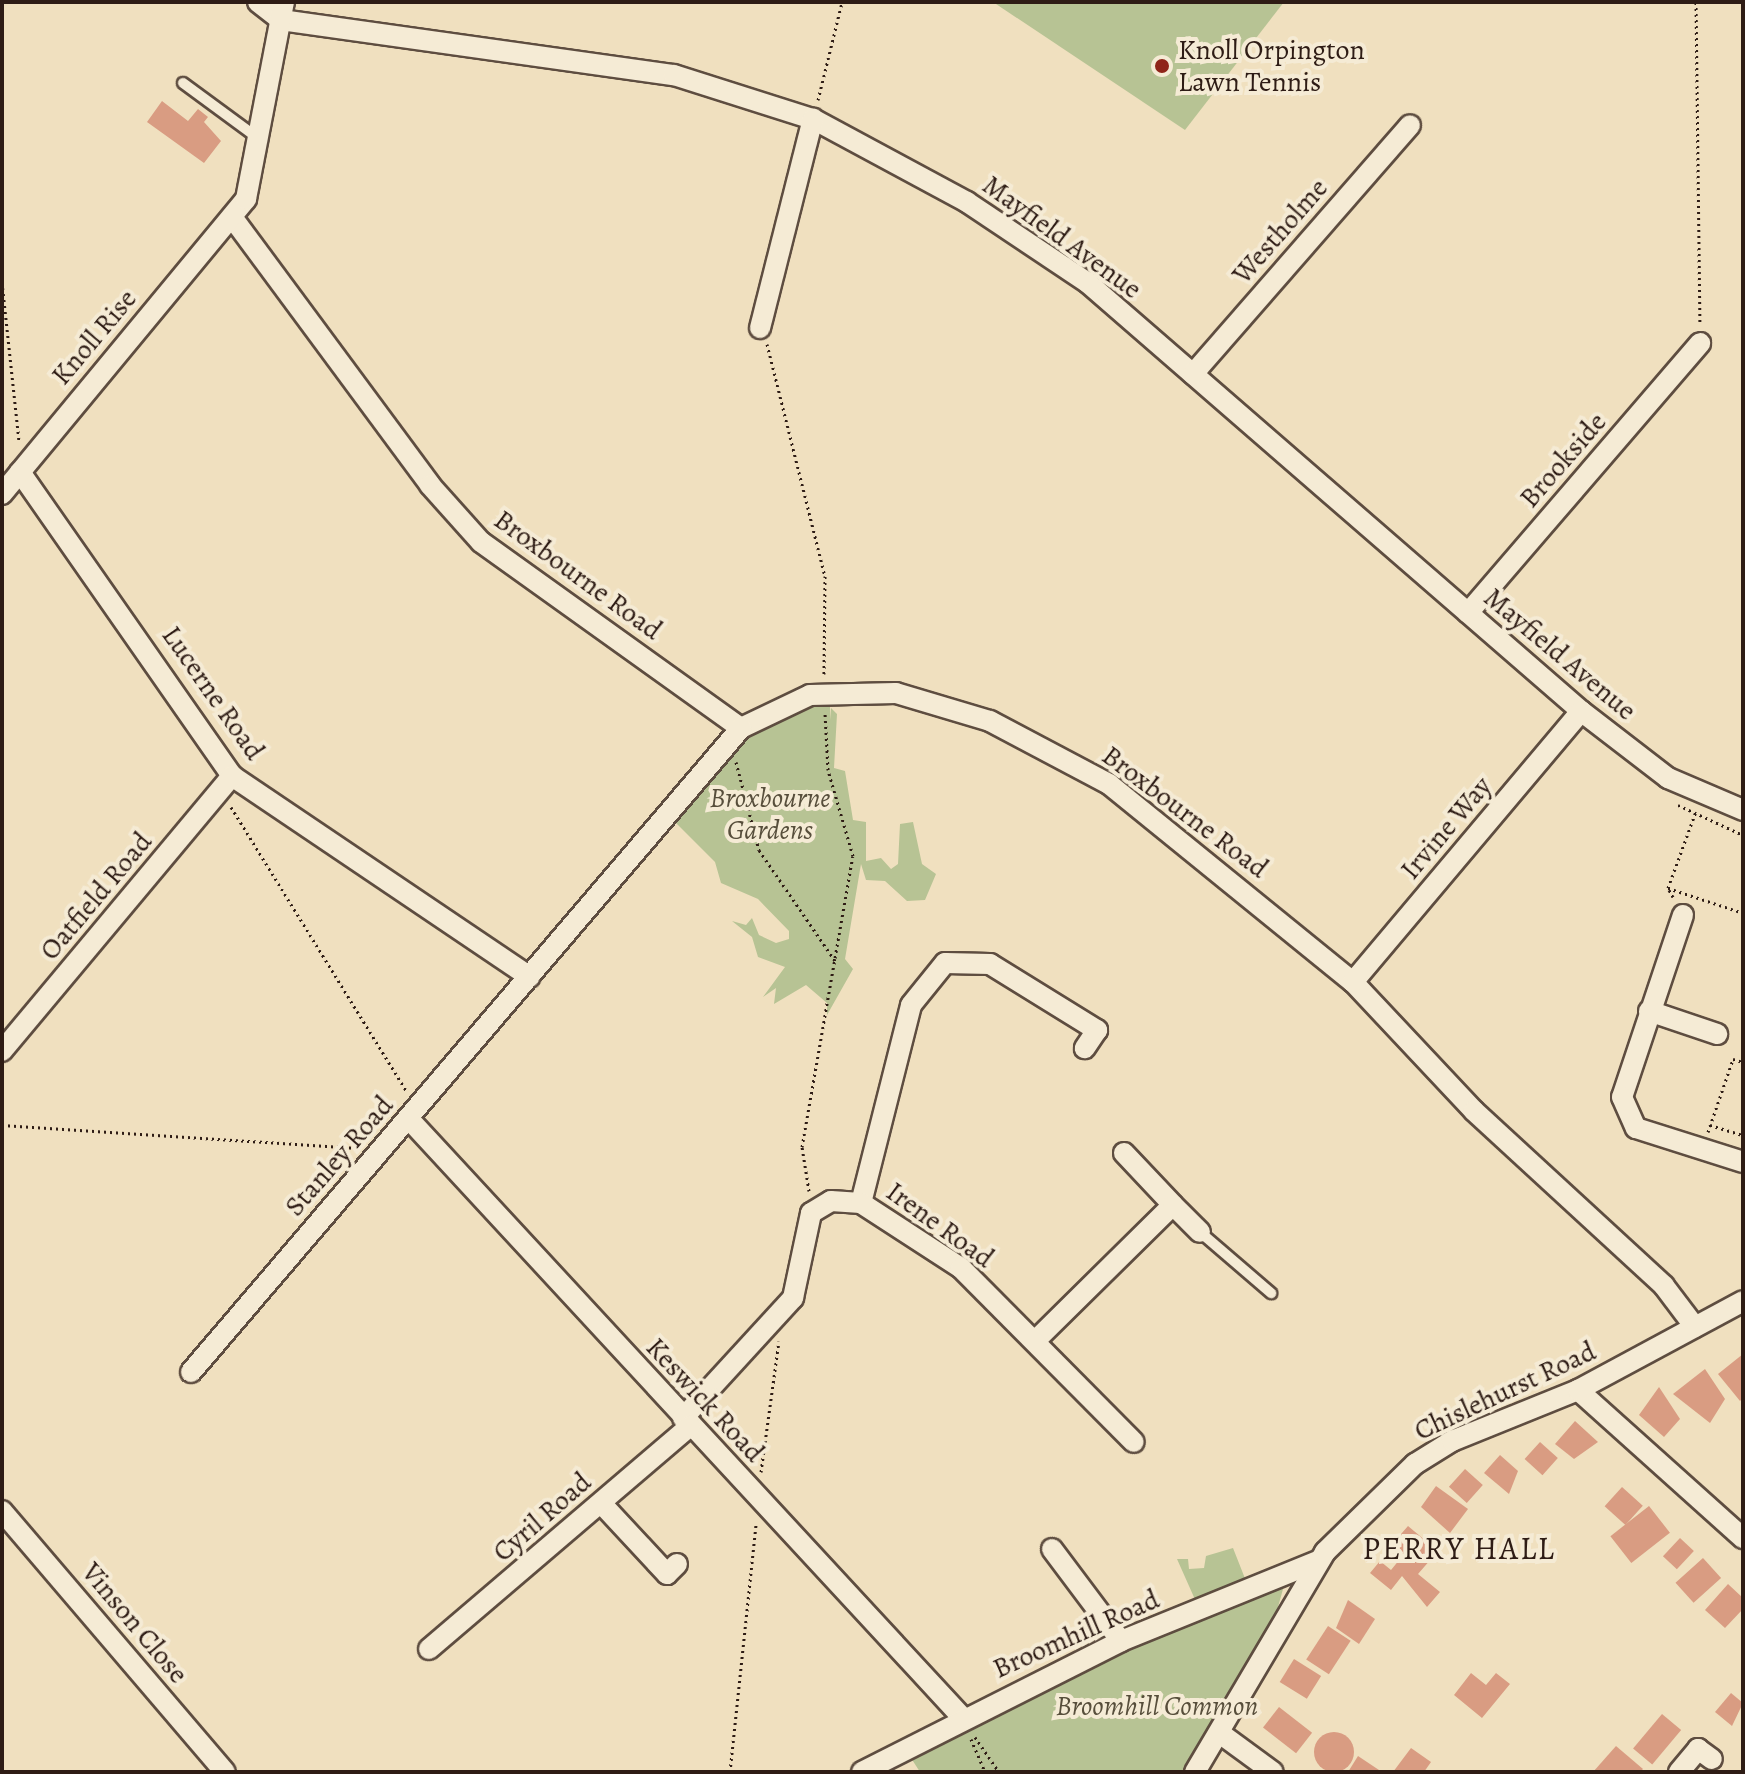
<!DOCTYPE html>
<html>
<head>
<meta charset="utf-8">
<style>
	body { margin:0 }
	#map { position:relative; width:1745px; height:1774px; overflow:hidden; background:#f0e0bf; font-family:Alegreya,serif }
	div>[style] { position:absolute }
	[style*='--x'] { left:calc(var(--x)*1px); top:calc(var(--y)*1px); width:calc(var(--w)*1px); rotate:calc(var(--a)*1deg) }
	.green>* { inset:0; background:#b7c394 }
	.building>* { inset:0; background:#d99c82; transform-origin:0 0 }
	.round { border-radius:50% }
	.path>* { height:3px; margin-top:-1.5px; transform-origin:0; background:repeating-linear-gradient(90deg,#2e1c15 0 2px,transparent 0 6px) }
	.roads { filter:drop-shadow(2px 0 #5e4d40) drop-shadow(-2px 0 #5e4d40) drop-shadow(0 2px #5e4d40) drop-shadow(0 -2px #5e4d40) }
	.service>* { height:10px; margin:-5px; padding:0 5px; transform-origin:5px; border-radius:5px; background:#f5ebd5 }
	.minor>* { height:20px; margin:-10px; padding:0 10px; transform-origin:10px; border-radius:10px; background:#f5ebd5 }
	.dots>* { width:22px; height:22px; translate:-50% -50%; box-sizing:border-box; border:4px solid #f5ebd5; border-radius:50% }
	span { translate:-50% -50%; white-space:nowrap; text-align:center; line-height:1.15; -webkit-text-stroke:8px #f5ebd5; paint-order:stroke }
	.poi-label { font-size:28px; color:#2e1c15 }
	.left { translate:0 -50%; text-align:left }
	.street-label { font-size:28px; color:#2e1c15 }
	.park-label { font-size:28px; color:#574e3b; font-style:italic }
	.quarter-label { font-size:32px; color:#2e1c15; letter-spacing:2px }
	.frame { position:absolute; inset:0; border:4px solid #2e1c15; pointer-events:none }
</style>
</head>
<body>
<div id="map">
	<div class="green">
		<div style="clip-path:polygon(993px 2px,1284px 2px,1185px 130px)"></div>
		<div style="clip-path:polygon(830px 700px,830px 720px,831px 708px,837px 714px,834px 768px,845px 771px,853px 820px,866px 822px,866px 861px,881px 858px,891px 869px,898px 864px,900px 824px,913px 822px,922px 864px,936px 874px,925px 900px,907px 901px,885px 881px,866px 880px,861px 864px,845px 959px,853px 969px,827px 1015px,827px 1003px,806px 985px,774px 1004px,776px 988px,763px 997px,785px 967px,758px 957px,752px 937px,732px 921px,746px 925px,752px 918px,759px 935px,776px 943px,789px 939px,789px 931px,758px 899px,721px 883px,715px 862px,673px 820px,762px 724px)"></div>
		<div style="clip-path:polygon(1233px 1548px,1246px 1581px,1285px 1582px,1278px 1607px,1294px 1585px,1198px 1772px,920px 1772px,911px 1758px,1197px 1604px,1177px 1559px,1188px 1559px,1189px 1569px,1204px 1568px,1206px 1556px)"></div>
	</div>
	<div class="building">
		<div style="clip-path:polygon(162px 101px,188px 121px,198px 109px,208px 117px,204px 122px,221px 141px,204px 163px,147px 122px)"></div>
		<div style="clip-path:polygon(1743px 1354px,1743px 1398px,1740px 1401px,1718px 1374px)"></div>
		<div style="clip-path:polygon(1705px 1369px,1725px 1399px,1710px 1423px,1673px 1394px)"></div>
		<div style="clip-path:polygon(1659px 1387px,1680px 1419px,1664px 1437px,1639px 1415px)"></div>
		<div style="clip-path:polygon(1575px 1421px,1598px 1442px,1574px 1459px,1555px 1444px)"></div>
		<div style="left:1540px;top:1442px;width:24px;height:23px;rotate:42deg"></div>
		<div style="clip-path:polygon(1500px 1455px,1518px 1471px,1509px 1494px,1484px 1473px)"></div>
		<div style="left:1465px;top:1469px;width:24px;height:24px;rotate:42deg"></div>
		<div style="clip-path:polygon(1436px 1486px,1468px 1509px,1450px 1533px,1421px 1507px)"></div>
		<div style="left:1622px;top:1487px;width:28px;height:26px;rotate:42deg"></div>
		<div style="left:1649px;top:1506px;width:34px;height:49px;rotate:52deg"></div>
		<div style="clip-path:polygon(1408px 1526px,1438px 1551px,1418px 1574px,1440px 1592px,1427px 1607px,1402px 1576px,1391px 1590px,1370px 1573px,1380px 1561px,1391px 1570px,1400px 1559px,1388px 1549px)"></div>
		<div style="left:1680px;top:1538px;width:19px;height:25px;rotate:43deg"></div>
		<div style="left:1703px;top:1558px;width:27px;height:37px;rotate:48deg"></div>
		<div style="clip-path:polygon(1728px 1584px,1743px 1598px,1743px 1609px,1725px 1628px,1705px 1610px)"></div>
		<div style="clip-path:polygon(1348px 1600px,1375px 1619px,1359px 1644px,1336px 1628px)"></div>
		<div style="left:1328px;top:1626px;width:27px;height:40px;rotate:33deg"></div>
		<div style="left:1294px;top:1659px;width:32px;height:27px;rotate:32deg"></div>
		<div style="clip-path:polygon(1471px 1673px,1486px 1685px,1496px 1673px,1510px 1684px,1482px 1718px,1454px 1695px)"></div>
		<div style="clip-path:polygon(1731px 1693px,1743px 1703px,1732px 1726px,1715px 1712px)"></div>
		<div style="left:1279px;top:1707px;width:42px;height:26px;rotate:38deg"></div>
		<div style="left:1662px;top:1714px;width:25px;height:45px;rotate:40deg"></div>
		<div class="round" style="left:1314px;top:1732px;width:40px;height:40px"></div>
		<div style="clip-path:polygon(1616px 1746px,1643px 1769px,1640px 1772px,1593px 1772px)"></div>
		<div style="clip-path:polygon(1411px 1748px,1431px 1762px,1424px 1772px,1393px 1772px)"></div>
		<div style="clip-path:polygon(1358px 1756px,1382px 1772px,1348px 1772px)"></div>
	</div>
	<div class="path">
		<div style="--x:1696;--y:2;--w:321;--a:89.3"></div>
		<div style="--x:818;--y:100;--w:101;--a:-76.2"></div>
		<div style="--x:2;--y:282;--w:160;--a:83.9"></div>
		<div style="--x:767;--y:344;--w:239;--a:76"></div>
		<div style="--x:825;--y:576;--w:98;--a:90.6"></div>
		<div style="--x:736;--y:762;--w:91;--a:75.4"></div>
		<div style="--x:759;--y:850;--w:136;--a:55.5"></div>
		<div style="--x:1678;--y:805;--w:72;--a:24.8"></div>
		<div style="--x:231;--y:807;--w:333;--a:58.3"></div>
		<div style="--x:1668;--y:888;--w:79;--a:18.4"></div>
		<div style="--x:1673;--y:897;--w:10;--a:-119"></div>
		<div style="--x:1668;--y:888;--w:82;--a:-70"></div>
		<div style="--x:2;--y:1125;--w:356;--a:3.7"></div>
		<div style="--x:1710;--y:1125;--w:34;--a:17"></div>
		<div style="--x:1708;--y:1132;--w:77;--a:-71.1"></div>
		<div style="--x:1733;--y:1059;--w:10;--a:17"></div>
		<div style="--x:809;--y:1191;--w:45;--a:-99"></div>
		<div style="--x:802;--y:1147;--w:295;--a:-80.1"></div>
		<div style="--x:853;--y:856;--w:90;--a:-106.2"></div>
		<div style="--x:828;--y:770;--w:57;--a:-93"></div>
		<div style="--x:761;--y:1472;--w:132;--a:-82.2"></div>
		<div style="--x:975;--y:1737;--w:42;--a:55.6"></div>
		<div style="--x:971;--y:1739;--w:36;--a:67"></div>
		<div style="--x:730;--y:1772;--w:249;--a:-84"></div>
	</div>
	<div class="roads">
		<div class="service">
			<div style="--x:183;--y:83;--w:93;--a:36.3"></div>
			<div style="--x:1200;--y:1232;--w:94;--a:40.7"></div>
		</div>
		<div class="minor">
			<div style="--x:258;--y:2;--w:29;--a:38"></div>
			<div style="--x:281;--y:20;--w:397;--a:8"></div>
			<div style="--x:674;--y:75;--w:146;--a:17.6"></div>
			<div style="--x:813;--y:119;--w:175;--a:28.3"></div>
			<div style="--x:967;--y:202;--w:146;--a:33.8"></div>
			<div style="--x:1088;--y:283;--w:653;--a:40.96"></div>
			<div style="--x:1581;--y:711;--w:110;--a:37.6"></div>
			<div style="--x:1668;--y:778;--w:82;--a:23.1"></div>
			<div style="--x:232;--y:217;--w:333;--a:53.5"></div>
			<div style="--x:430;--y:485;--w:76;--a:48.2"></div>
			<div style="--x:481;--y:542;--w:320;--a:35.6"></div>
			<div style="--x:741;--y:728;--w:76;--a:-25.6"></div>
			<div style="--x:810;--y:695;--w:86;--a:-1.3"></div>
			<div style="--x:896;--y:693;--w:98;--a:16.6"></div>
			<div style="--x:990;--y:721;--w:135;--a:27.9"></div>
			<div style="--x:1109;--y:784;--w:314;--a:39.1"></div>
			<div style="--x:1353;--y:982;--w:177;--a:46.8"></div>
			<div style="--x:1474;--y:1111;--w:258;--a:42.6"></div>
			<div style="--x:1664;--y:1286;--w:51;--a:52.9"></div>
			<div style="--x:760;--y:328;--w:216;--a:-75.8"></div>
			<div style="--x:1193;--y:374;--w:330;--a:-48.9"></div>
			<div style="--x:20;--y:472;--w:371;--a:55.1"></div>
			<div style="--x:232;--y:776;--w:359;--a:34"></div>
			<div style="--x:2;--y:494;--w:383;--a:-50.4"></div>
			<div style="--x:246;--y:199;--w:201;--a:-79.1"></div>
			<div style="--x:1468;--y:613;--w:356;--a:-49.3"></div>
			<div style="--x:1683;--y:915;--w:192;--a:108.5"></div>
			<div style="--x:1622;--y:1097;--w:34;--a:66"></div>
			<div style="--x:1636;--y:1128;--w:112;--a:17.6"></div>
			<div style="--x:1353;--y:982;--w:354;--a:-49.9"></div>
			<div style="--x:1649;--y:1011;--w:72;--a:18.7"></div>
			<div style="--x:2;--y:1051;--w:359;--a:-50.1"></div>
			<div style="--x:408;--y:1118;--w:816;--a:47.24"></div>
			<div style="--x:1124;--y:1153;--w:71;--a:46.7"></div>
			<div style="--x:861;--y:1203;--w:204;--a:-75.8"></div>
			<div style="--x:911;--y:1005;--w:54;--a:-51"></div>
			<div style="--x:945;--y:963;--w:45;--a:1.3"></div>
			<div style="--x:990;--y:964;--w:126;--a:31.7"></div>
			<div style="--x:1097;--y:1030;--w:22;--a:124"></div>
			<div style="--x:1036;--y:1340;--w:192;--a:-44.6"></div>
			<div style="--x:1173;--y:1205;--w:38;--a:45"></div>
			<div style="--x:191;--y:1372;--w:847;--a:-49.5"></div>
			<div style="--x:1578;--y:1390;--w:222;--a:41.9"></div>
			<div style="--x:683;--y:1418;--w:163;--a:-47.5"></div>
			<div style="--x:793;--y:1298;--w:87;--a:-78"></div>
			<div style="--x:811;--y:1213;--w:23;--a:-31"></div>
			<div style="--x:831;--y:1201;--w:30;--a:4"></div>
			<div style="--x:861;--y:1203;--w:119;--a:33"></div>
			<div style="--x:961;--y:1268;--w:245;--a:45.2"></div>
			<div style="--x:601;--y:1503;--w:97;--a:47.1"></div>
			<div style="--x:667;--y:1574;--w:14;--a:-45"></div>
			<div style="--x:2;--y:1511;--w:343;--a:49.5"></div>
			<div style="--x:1052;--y:1549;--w:115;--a:53.1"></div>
			<div style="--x:429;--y:1649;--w:343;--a:-40.5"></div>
			<div style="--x:1221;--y:1734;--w:64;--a:36.2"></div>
			<div style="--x:862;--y:1772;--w:290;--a:-26.8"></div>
			<div style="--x:1121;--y:1641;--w:213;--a:-22.1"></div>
			<div style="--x:1195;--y:1772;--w:256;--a:-59.4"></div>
			<div style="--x:1325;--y:1552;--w:126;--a:-44.4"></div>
			<div style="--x:1415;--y:1464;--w:44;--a:-31.9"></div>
			<div style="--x:1452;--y:1441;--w:136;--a:-22"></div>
			<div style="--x:1578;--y:1390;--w:187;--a:-28.3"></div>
			<div style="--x:1679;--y:1772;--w:30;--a:-50"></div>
			<div style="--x:1698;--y:1749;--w:17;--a:36"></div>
		</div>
	</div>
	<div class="dots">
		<div style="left:1162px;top:66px;background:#8f2418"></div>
	</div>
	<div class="poi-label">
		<span class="left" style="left:1178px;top:66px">Knoll Orpington<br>Lawn Tennis</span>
	</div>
	<div class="street-label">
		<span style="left:1280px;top:231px;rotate:-49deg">Westholme</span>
		<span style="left:1062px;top:237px;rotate:36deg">Mayfield Avenue</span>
		<span style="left:94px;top:337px;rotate:-50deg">Knoll Rise</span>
		<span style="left:1563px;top:460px;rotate:-49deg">Brookside</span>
		<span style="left:578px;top:575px;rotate:36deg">Broxbourne Road</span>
		<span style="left:1560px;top:654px;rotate:40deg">Mayfield Avenue</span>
		<span style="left:213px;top:693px;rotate:55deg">Lucerne Road</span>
		<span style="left:1185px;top:812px;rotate:37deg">Broxbourne Road</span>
		<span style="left:1446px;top:828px;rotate:-50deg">Irvine Way</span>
		<span style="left:96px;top:896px;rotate:-50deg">Oatfield Road</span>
		<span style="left:339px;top:1156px;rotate:-49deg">Stanley Road</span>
		<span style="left:940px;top:1225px;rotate:36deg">Irene Road</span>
		<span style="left:1505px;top:1391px;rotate:-25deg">Chislehurst Road</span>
		<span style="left:705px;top:1400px;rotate:47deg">Keswick Road</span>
		<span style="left:542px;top:1517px;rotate:-41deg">Cyril Road</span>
		<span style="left:135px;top:1623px;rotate:50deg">Vinson Close</span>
		<span style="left:1076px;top:1634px;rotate:-24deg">Broomhill Road</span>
	</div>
	<div class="park-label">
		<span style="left:770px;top:814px">Broxbourne<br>Gardens</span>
		<span style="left:1157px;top:1706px">Broomhill Common</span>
	</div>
	<div class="quarter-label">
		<span style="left:1459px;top:1548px">PERRY HALL</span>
	</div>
	<div class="frame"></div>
</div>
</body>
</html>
